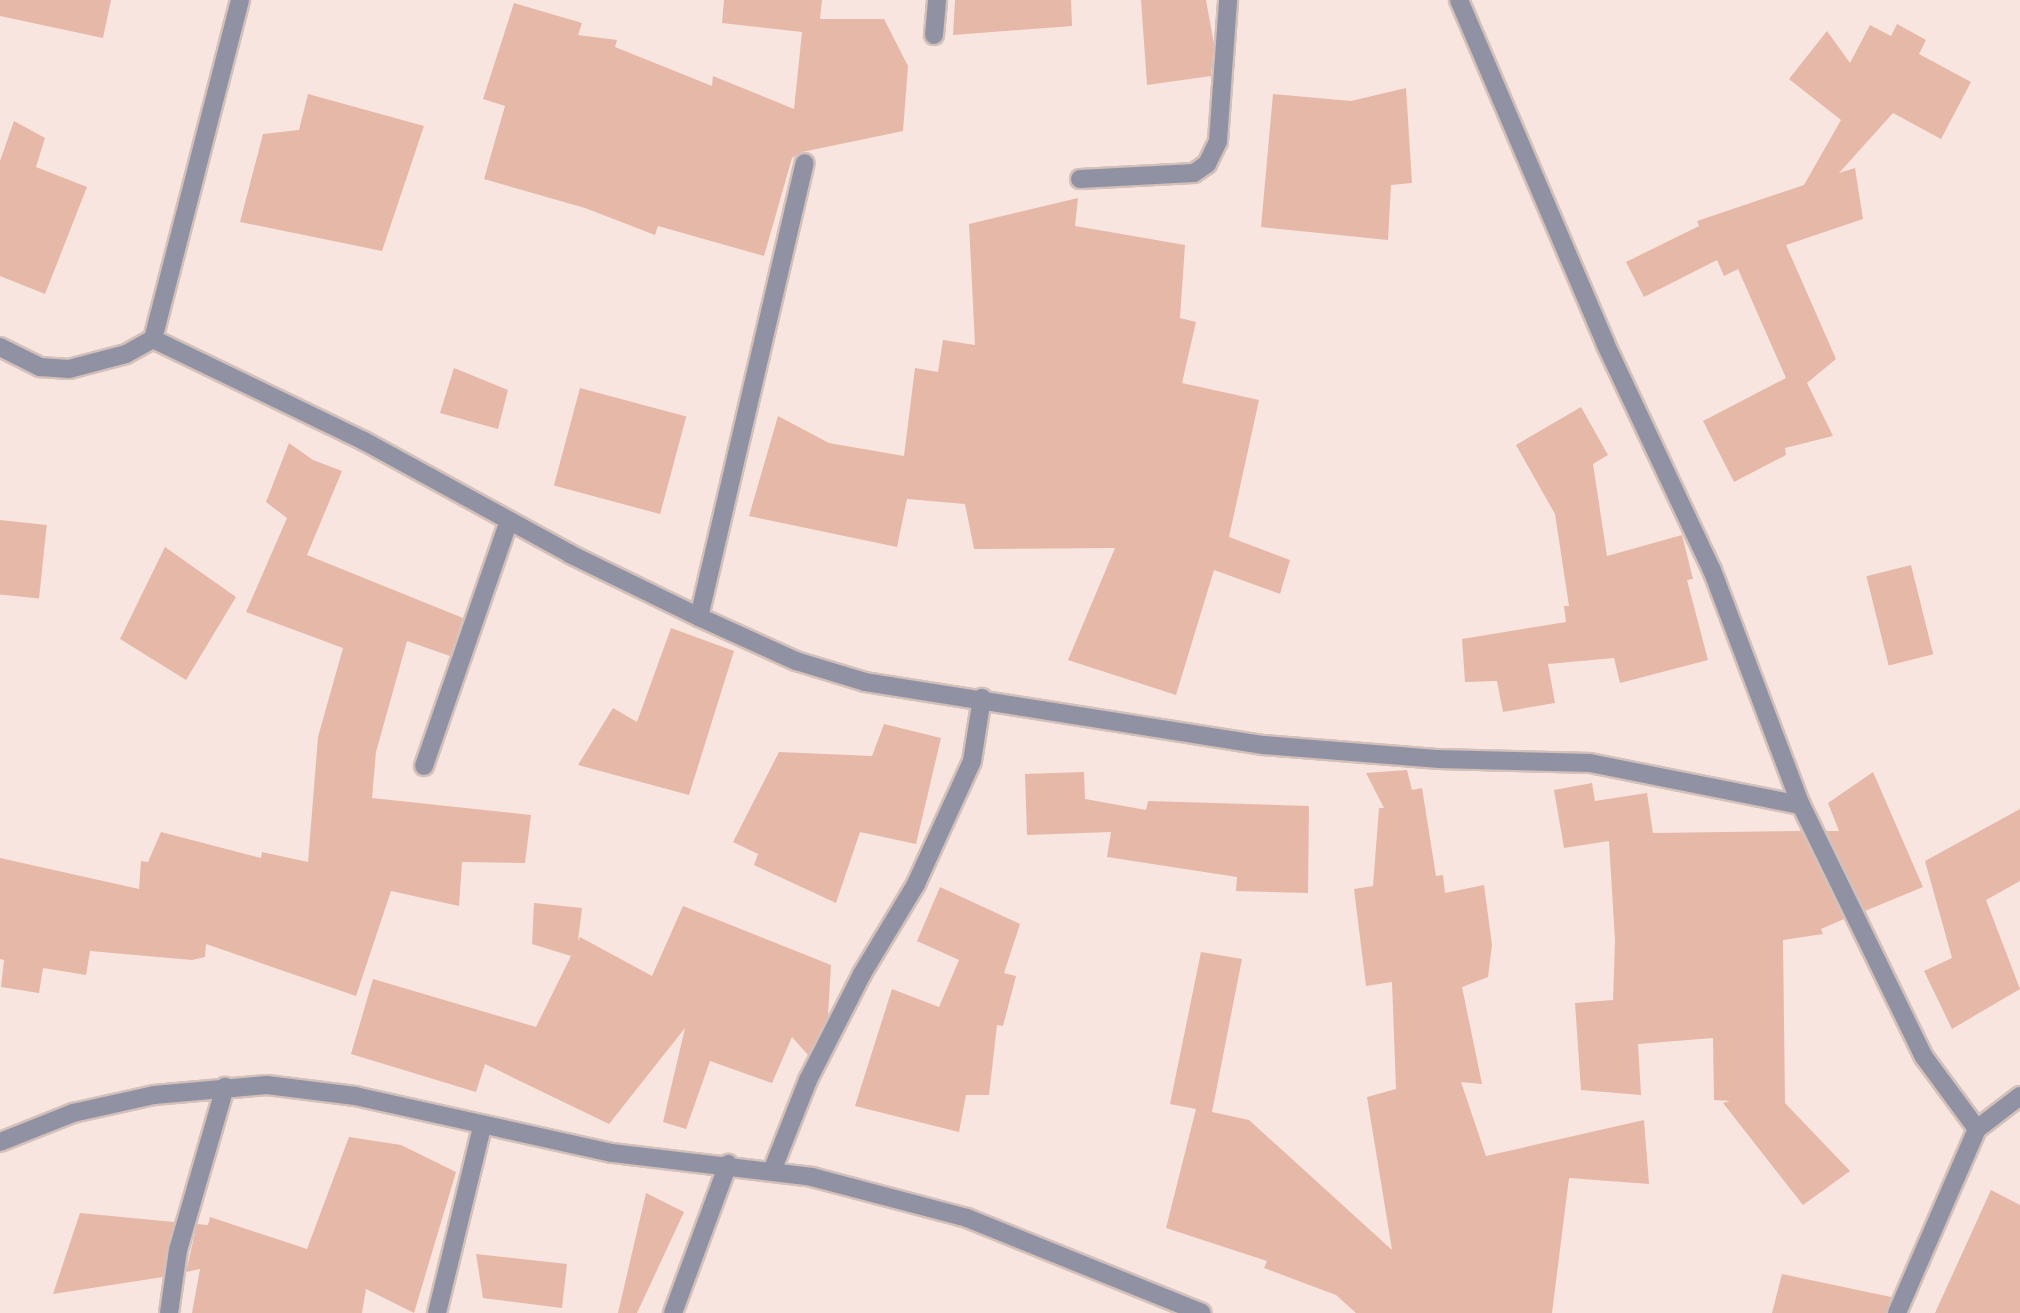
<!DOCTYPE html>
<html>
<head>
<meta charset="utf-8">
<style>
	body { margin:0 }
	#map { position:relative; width:2020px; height:1313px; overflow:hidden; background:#f9e5df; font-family:"DM Sans",sans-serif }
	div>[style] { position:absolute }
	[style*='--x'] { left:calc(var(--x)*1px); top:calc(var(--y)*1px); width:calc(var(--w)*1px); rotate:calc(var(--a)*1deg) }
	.building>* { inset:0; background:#e6b8a7; transform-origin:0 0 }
	.roads { filter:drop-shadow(2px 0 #d4c0ba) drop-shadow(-2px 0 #d4c0ba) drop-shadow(0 2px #d4c0ba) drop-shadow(0 -2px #d4c0ba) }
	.minor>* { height:18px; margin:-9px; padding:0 9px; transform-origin:9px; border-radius:9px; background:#9092a4 }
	span { translate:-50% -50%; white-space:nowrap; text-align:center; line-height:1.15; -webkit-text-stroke:5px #f9e5df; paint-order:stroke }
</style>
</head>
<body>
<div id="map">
	<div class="building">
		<div style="clip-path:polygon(0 0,111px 0,103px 38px,0 16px)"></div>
		<div style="clip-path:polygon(724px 0,822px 0,820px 19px,884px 19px,908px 66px,903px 131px,802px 152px,792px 158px,764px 256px,658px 226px,655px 235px,585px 208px,484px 179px,505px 106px,483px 99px,514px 3px,582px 23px,578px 35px,617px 40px,615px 47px,712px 86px,713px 76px,794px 109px,802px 32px,722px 23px)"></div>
		<div style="clip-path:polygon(955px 0,1071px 0,1072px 26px,953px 35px)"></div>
		<div style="clip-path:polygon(1141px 0,1206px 0,1214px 44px,1211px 76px,1147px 85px)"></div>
		<div style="clip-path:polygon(1897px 24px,1926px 40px,1919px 54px,1971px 82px,1941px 139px,1893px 113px,1839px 173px,1855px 168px,1863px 219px,1786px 245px,1836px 359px,1807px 383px,1833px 436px,1785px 448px,1786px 455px,1734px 482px,1703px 421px,1786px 378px,1738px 269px,1724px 276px,1717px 260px,1644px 297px,1626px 262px,1699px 226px,1697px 221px,1804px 185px,1841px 120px,1789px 79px,1827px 31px,1850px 63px,1870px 25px,1891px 36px)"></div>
		<div style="clip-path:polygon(1406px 88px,1412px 183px,1391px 185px,1388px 240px,1261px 227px,1273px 94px,1351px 101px)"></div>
		<div style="clip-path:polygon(308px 94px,424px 126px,382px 251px,240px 222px,263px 134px,299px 130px)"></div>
		<div style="clip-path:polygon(14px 121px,45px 138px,36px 167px,87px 187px,45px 294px,0 276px,0 161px)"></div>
		<div style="clip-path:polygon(1078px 198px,1075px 226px,1185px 245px,1180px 318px,1196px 322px,1182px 383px,1259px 400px,1229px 537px,1290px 560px,1280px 594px,1214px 570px,1176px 695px,1068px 660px,1115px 548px,974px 549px,965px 504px,907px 499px,897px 547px,749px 516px,778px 416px,829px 443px,904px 456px,915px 368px,938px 372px,943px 340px,975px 345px,969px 224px)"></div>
		<div style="clip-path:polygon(454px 368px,508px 390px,498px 429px,440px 413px)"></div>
		<div style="left:580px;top:388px;width:110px;height:101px;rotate:15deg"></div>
		<div style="clip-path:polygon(1581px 407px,1608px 455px,1593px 464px,1607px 556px,1682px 535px,1693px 579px,1687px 580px,1708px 660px,1620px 683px,1614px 658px,1548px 664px,1555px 703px,1503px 712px,1497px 681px,1465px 682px,1462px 639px,1566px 622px,1564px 606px,1569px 606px,1555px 514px,1516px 445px)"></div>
		<div style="clip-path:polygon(289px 443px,313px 460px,342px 471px,307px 555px,463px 618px,450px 656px,407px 641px,376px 752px,372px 798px,531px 815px,525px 863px,462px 862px,459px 906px,391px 891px,356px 996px,206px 944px,205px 957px,192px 960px,90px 951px,86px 975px,43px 968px,39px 993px,1px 987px,4px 960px,0 959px,0 858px,139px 889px,141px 861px,148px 862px,161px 832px,261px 858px,262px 852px,308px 862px,318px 737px,343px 648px,246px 612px,287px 518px,266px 502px)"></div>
		<div style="left:0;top:520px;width:47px;height:74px;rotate:6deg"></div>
		<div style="clip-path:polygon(165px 547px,236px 597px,186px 680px,120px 639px)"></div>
		<div style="left:1911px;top:565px;width:92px;height:46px;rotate:76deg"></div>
		<div style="clip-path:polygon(671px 628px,734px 651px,689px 795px,578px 765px,613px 708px,637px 722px)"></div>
		<div style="clip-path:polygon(884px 724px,941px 738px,916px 844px,860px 832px,836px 903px,754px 865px,758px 854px,733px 842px,779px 752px,872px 756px)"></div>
		<div style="clip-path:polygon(1407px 770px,1412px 790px,1422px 788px,1436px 876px,1443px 875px,1445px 893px,1484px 885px,1492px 945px,1488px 977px,1462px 987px,1482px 1084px,1461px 1082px,1486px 1156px,1644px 1120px,1649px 1184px,1569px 1178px,1552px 1313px,1356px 1313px,1336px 1295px,1264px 1268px,1267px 1261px,1166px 1228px,1196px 1109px,1170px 1104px,1201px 952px,1242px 959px,1212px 1112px,1249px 1120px,1392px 1250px,1367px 1097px,1396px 1089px,1392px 982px,1366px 986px,1354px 889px,1373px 886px,1379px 808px,1384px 808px,1366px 773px)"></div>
		<div style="clip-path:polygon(1084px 772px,1085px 799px,1146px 810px,1148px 801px,1309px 806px,1308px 893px,1236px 891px,1237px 877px,1107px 857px,1111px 832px,1027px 835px,1025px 774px)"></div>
		<div style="clip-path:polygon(1873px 772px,1923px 887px,1865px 911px,1826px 831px,1839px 831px,1828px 803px)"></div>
		<div style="clip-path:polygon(1592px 783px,1595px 801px,1647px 793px,1653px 833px,1801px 831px,1844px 919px,1821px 929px,1823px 934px,1783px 940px,1785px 1103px,1850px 1171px,1803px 1205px,1723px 1103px,1730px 1101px,1714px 1100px,1713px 1038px,1638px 1044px,1641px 1095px,1581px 1090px,1575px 1003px,1613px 1000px,1615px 941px,1609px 841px,1564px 848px,1554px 790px)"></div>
		<div style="clip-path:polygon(2020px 809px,2020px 881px,1986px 900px,2020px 989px,1952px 1029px,1924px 971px,1952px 958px,1925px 861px)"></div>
		<div style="clip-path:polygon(940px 887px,1020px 924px,1004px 973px,1016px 976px,1003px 1026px,997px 1025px,989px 1095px,966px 1095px,959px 1132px,855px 1106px,892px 989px,939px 1007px,959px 960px,917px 941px)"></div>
		<div style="clip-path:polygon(534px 903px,582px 908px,578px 941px,580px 937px,652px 976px,683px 906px,831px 965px,828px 1016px,808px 1055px,792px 1037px,772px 1083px,710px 1061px,686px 1129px,663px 1122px,685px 1028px,609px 1124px,485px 1064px,476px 1092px,351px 1054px,373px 979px,536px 1027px,571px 956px,532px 944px)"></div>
		<div style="clip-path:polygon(349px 1137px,401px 1145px,456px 1172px,414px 1313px,366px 1289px,362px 1313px,192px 1313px,200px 1269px,186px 1272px,197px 1224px,208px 1225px,210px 1217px,307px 1249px)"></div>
		<div style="clip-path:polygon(1991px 1190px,2020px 1205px,2020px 1313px,1935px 1313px)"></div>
		<div style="clip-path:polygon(646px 1193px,684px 1212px,637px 1313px,618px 1313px)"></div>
		<div style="clip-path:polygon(80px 1213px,174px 1222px,163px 1277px,53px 1294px)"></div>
		<div style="clip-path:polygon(476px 1254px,567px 1264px,562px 1308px,483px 1298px)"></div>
		<div style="clip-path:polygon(1782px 1274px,1891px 1297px,1891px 1299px,1886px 1313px,1772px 1313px)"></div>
	</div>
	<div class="roads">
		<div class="minor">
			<div style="--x:1459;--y:0;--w:373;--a:66.9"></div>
			<div style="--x:1605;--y:343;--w:251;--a:64.8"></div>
			<div style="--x:1712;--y:570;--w:251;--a:69.3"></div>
			<div style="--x:1801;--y:805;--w:280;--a:64"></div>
			<div style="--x:1924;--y:1057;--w:89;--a:53.6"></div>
			<div style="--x:934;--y:35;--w:35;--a:-85"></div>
			<div style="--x:1080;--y:179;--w:114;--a:-3"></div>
			<div style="--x:1194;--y:173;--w:16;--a:-35"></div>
			<div style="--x:1207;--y:164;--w:25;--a:-64"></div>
			<div style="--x:1218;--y:141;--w:141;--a:-85.9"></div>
			<div style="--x:153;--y:339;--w:234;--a:25.8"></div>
			<div style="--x:364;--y:441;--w:235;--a:28.7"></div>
			<div style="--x:570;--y:554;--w:144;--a:26"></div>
			<div style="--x:699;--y:617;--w:107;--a:24.4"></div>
			<div style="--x:796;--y:661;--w:72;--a:16.9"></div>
			<div style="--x:865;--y:682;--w:404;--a:9"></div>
			<div style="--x:1264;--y:745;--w:176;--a:4.6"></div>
			<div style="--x:1439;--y:759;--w:151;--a:1.5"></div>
			<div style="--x:1590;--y:763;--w:215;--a:11.3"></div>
			<div style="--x:0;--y:347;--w:45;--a:26.6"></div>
			<div style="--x:40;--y:367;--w:29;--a:4"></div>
			<div style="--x:69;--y:369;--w:59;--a:-14.7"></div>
			<div style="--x:126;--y:354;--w:31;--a:-29"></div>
			<div style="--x:153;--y:339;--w:350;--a:-75.6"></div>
			<div style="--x:699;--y:617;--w:466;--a:-76.9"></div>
			<div style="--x:424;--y:766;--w:259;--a:-70.9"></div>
			<div style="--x:0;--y:1142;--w:79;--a:-21.7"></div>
			<div style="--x:73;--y:1113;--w:83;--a:-12.5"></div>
			<div style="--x:154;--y:1095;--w:113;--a:-5.1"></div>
			<div style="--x:267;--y:1085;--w:89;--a:7.1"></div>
			<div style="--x:355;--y:1096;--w:263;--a:12.5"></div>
			<div style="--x:612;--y:1153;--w:201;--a:6.8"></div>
			<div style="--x:812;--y:1177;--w:160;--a:14.8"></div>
			<div style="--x:967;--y:1218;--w:253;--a:22"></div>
			<div style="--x:772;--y:1171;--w:98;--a:-68.4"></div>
			<div style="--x:808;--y:1080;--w:119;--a:-63"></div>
			<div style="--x:862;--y:974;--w:105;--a:-59"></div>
			<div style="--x:916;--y:884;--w:135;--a:-65.5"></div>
			<div style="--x:972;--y:761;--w:64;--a:-81"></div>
			<div style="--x:169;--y:1313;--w:64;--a:-81.9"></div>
			<div style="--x:178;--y:1250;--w:170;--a:-73.9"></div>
			<div style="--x:437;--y:1313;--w:191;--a:-76.4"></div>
			<div style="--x:673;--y:1313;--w:159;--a:-69.7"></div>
			<div style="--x:1897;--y:1313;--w:201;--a:-66.5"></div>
			<div style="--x:1977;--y:1129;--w:54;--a:-37.5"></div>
		</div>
	</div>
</div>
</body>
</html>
